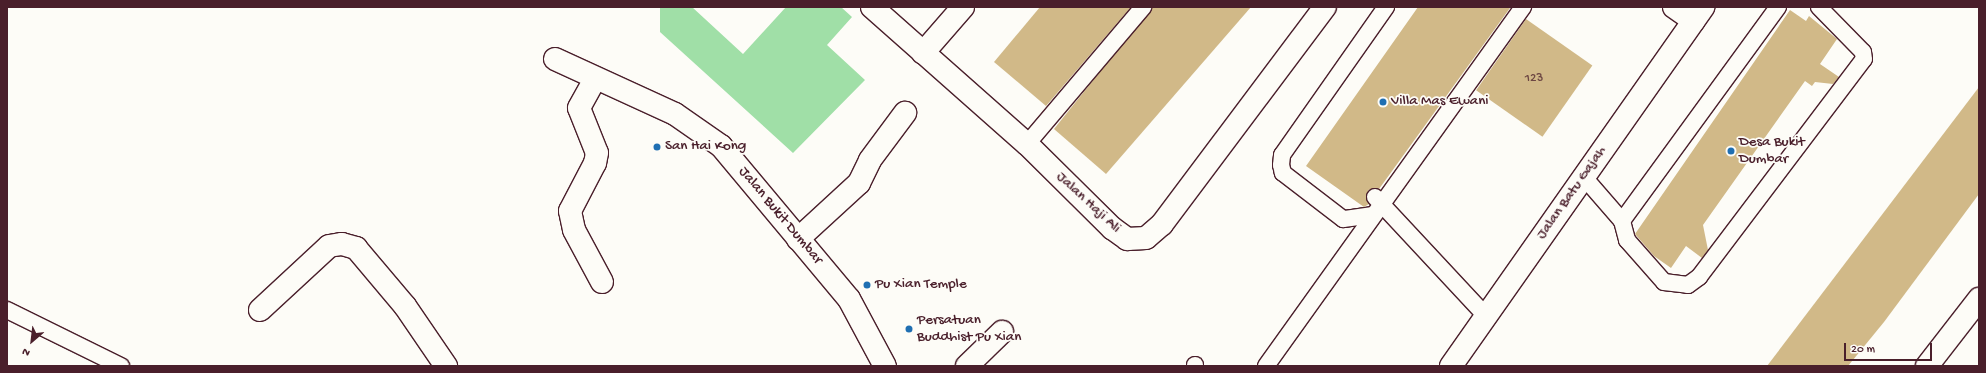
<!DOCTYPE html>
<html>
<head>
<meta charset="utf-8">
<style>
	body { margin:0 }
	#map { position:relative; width:1986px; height:373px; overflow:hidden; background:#fdfcf7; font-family:"Gochi Hand",sans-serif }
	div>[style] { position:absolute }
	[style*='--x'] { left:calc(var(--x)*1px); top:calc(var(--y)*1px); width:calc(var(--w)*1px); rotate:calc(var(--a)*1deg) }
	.green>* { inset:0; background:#a0dfa7 }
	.building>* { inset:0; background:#d1b988; transform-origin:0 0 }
	.roads { filter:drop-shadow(1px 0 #4a1f2b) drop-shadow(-1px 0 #4a1f2b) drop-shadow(0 1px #4a1f2b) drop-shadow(0 -1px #4a1f2b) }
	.service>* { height:16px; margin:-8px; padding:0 8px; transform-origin:8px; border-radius:8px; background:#fdfcf7 }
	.minor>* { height:22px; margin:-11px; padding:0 11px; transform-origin:11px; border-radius:11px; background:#fdfcf7 }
	.dots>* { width:11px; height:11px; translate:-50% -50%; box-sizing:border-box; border:2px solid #fdfcf7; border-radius:50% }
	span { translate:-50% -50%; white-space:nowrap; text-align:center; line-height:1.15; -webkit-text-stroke:3.5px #fdfcf7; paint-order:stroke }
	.number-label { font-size:13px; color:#6c4642 }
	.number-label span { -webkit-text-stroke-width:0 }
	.poi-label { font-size:15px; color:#4a1f2b }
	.left { translate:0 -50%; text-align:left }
	.street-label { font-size:15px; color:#4a1f2b }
	.frame { position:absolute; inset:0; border:8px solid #4a1f2b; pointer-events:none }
	.north { position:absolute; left:12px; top:321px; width:40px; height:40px; -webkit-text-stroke:3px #fdfcf7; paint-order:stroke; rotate:208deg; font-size:11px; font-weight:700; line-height:16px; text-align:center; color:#4a1f2b }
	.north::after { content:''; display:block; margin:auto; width:14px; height:18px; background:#4a1f2b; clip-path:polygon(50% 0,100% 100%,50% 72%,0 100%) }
	.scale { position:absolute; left:1844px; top:343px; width:88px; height:18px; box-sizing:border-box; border:2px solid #4a1f2b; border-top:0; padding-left:5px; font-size:12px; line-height:14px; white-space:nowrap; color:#4a1f2b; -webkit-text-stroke:3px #fdfcf7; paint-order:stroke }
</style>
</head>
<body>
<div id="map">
	<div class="green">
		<div style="clip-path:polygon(660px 7px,692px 7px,743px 54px,786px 7px,841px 7px,852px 17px,827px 45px,865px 80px,793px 153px,660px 32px)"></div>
	</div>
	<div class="building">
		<div style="clip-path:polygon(1040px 7px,1131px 7px,1046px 106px,994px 62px)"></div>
		<div style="clip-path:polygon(1152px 7px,1251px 7px,1106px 174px,1054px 129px)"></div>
		<div style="clip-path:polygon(1418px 7px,1510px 8px,1379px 189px,1368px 190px,1369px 204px,1364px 207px,1306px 166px)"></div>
		<div style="clip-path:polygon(1790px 10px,1806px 21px,1809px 16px,1837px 39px,1820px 64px,1839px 77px,1833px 84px,1815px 82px,1812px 86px,1805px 81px,1703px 225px,1708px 250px,1702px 258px,1686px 246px,1671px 268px,1654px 256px,1635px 234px)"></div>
		<div style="left:1526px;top:19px;width:81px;height:87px;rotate:35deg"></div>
		<div style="clip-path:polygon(1979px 87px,1979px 194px,1884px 322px,1848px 366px,1767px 366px)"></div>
	</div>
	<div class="roads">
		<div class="service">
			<div style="--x:1778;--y:7;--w:265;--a:126.1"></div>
			<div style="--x:1622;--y:221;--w:20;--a:75"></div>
			<div style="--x:1627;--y:240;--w:56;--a:48.6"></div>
			<div style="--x:1664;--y:282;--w:24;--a:7"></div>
			<div style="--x:1688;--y:285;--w:14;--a:-36"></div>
			<div style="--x:1699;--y:277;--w:273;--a:-52.9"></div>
			<div style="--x:1864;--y:59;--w:7;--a:-98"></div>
			<div style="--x:1863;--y:52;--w:63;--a:-134.4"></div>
			<div style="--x:1027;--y:144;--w:180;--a:-49.7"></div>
			<div style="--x:1583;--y:176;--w:60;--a:49.1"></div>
			<div style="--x:1375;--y:197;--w:163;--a:47"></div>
			<div style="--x:1373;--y:215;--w:30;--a:172"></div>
			<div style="--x:1343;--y:219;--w:76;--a:-142.5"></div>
			<div style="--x:1283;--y:173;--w:8;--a:-104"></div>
			<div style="--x:1281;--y:165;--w:10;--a:-84"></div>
			<div style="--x:1282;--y:155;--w:181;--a:-54.9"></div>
			<div style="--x:7;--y:310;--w:127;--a:26.2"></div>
			<div style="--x:1195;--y:365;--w:1;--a:90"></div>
			<div style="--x:1266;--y:366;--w:442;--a:-54.4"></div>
		</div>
		<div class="minor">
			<div style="--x:872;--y:7;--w:207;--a:41.5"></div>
			<div style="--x:1027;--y:144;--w:120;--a:44.7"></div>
			<div style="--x:1112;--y:228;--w:19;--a:36"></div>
			<div style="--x:1127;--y:239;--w:19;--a:-3"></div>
			<div style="--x:1146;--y:238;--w:21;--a:-41"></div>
			<div style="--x:1162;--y:224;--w:271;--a:-53.1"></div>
			<div style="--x:1674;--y:7;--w:24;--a:35"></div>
			<div style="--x:923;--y:53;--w:61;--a:-49"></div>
			<div style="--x:555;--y:59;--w:132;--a:24.6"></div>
			<div style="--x:675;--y:114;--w:56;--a:34.8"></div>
			<div style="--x:721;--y:146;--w:199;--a:50.1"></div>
			<div style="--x:849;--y:299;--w:76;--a:61.8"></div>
			<div style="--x:595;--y:79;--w:33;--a:119"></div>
			<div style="--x:579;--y:108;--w:48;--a:68.2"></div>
			<div style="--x:597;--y:153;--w:10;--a:101"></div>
			<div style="--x:595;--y:163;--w:54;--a:117.5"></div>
			<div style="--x:570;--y:211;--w:19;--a:78"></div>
			<div style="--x:574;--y:230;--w:59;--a:61.7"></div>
			<div style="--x:798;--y:239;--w:83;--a:-42.6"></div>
			<div style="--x:859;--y:183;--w:25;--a:-64"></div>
			<div style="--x:870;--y:160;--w:59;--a:-53.3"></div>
			<div style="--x:260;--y:310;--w:94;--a:-42.8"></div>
			<div style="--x:329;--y:246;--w:13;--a:-9"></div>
			<div style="--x:342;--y:244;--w:15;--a:16"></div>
			<div style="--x:356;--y:248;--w:76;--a:49.8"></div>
			<div style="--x:405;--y:306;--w:73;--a:55.7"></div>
			<div style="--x:967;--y:366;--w:49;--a:-44.2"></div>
			<div style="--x:1451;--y:366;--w:439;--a:-54.9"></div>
			<div style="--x:1927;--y:366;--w:85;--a:-52.2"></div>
		</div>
	</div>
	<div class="dots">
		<div style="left:1383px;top:102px;background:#1f6fb2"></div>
		<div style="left:657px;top:147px;background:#1f6fb2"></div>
		<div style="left:1731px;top:151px;background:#1f6fb2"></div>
		<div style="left:867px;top:285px;background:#1f6fb2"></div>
		<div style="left:909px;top:329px;background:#1f6fb2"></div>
	</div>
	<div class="number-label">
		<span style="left:1534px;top:79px">123</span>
	</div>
	<div class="poi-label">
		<span class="left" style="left:1391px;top:102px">Villa Mas Ewani</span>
		<span class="left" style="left:1739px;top:151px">Desa Bukit<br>Dumbar</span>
		<span class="left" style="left:665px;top:147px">San Hai Kong</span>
		<span class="left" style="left:875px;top:285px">Pu Xian Temple</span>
		<span class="left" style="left:917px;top:329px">Persatuan<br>Buddhist Pu Xian</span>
	</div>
	<div class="street-label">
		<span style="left:1572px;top:193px;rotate:-55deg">Jalan Batu Gajah</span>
		<span style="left:1088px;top:203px;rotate:43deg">Jalan Haji Ali</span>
		<span style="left:780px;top:216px;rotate:50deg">Jalan Bukit Dumbar</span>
	</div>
	<div class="frame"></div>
	<div class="north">N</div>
	<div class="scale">20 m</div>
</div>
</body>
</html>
